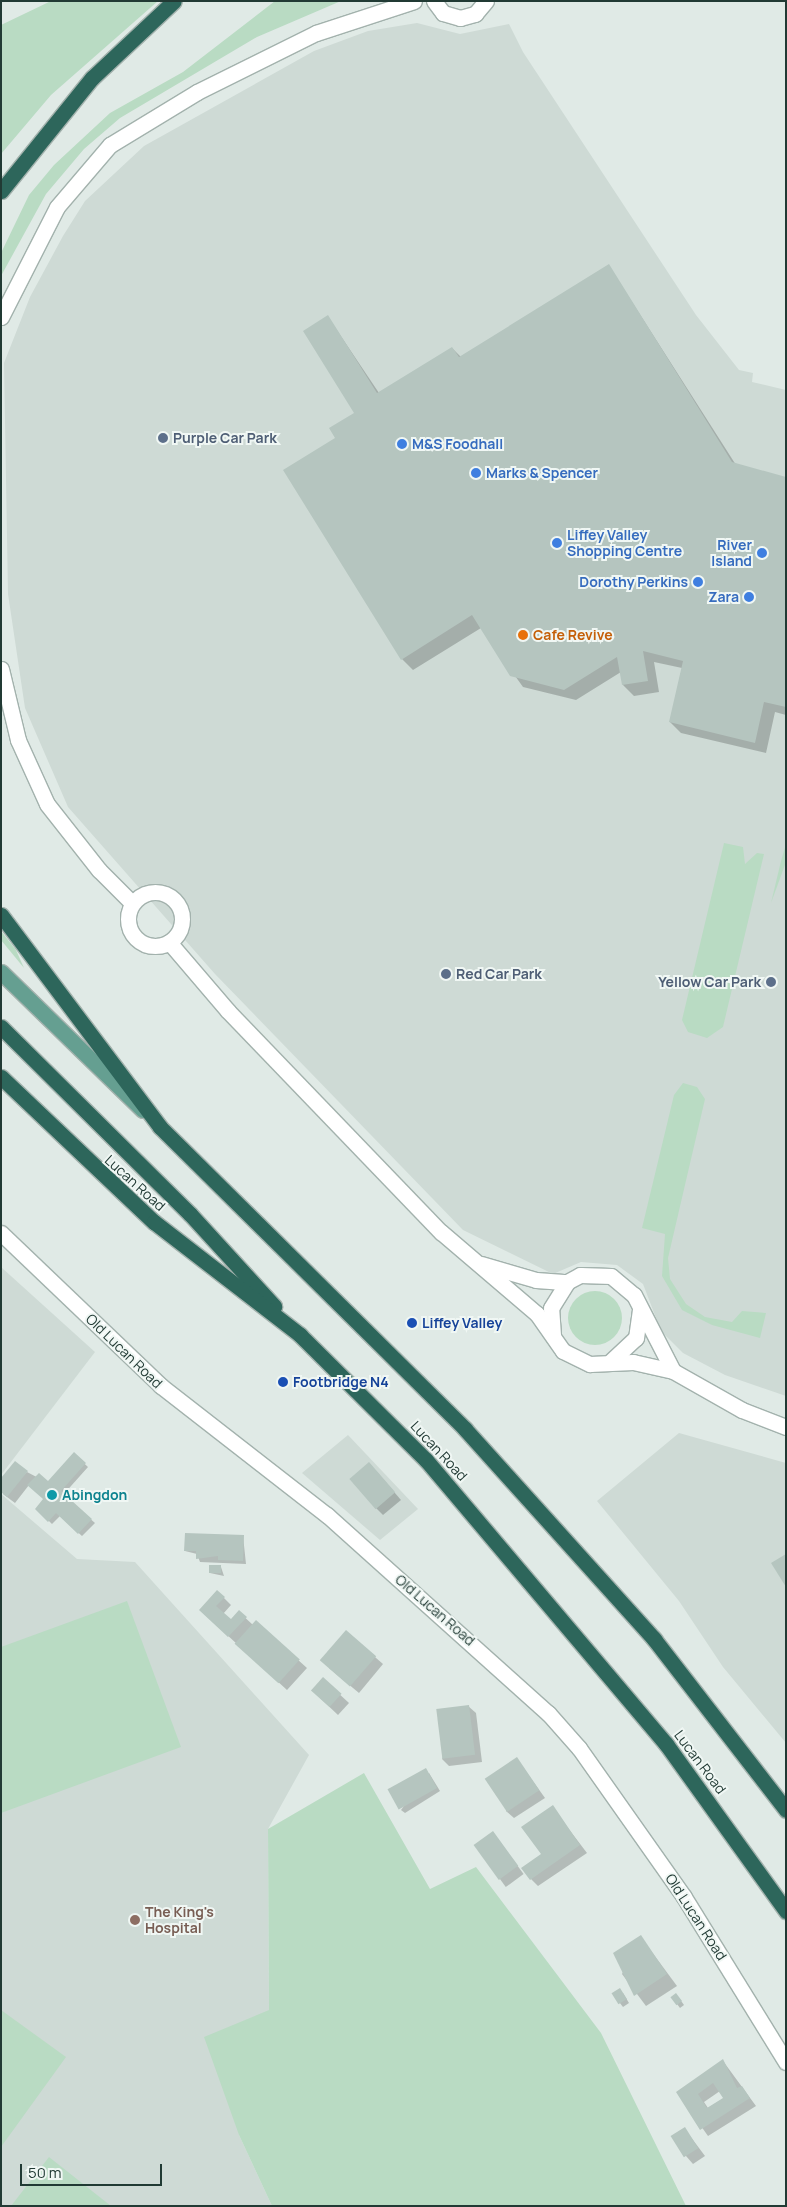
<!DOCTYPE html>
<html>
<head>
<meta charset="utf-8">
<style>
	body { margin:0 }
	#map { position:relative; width:787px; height:2207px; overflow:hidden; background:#e0eae6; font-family:Manrope,sans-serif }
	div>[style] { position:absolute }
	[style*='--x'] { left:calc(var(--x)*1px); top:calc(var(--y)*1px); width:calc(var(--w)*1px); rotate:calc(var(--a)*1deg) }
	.built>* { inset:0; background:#cedad5 }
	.green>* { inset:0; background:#b9dbc3 }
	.round { border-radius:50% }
	.shadow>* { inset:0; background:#0003; transform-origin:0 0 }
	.building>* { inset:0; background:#b5c5bf; transform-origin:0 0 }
	.roads { filter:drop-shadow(1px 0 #a3b2ad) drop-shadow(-1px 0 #a3b2ad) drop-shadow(0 1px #a3b2ad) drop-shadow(0 -1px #a3b2ad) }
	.minor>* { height:15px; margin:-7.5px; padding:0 7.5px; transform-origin:7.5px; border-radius:7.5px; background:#fff }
	.minor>.ring { margin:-7.5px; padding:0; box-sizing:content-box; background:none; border:15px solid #fff; border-radius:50% }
	.major>* { height:15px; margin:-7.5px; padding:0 7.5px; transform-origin:7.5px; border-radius:7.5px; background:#659f91 }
	.highway>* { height:15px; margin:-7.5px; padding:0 7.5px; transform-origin:7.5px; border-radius:7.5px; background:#2d665b }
	.dots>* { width:14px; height:14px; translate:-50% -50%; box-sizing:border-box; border:2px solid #f0f7f4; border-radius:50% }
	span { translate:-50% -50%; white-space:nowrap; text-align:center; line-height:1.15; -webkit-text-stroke:4px #f0f7f4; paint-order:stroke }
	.service-label { font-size:14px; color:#4e5e75; font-weight:700 }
	.left { translate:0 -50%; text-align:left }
	.right { translate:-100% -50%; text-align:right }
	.shop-label { font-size:14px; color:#366cbe; font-weight:700 }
	.food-label { font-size:14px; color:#c56008; font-weight:700 }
	.street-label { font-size:14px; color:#213a34 }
	.transit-label { font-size:14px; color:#164399; font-weight:700 }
	.culture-label { font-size:14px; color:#0d838f; font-weight:700 }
	.education-label { font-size:14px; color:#785e54; font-weight:700 }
	.frame { position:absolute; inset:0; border:2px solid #213a34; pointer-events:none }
	.scale { position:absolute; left:20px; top:2164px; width:142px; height:22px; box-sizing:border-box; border:2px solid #213a34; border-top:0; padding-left:6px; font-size:15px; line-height:18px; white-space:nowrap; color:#213a34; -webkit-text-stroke:4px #f0f7f4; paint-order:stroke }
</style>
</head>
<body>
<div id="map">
	<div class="built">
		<div style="clip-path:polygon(417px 23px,460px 34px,509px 24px,523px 52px,696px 315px,739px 370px,753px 373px,752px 382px,786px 390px,786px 1396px,725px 1375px,683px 1353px,661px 1331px,643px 1284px,617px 1265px,581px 1262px,553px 1274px,463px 1230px,215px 974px,68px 807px,25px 708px,8px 594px,4px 363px,30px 297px,63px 236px,85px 201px,144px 146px,314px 51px,368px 31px)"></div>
		<div style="clip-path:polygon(1px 1267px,95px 1352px,1px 1475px)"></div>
		<div style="clip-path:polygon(679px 1433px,786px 1463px,786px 1743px,723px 1667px,679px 1601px,597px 1501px)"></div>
		<div style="clip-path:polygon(348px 1435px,418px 1509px,380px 1540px,302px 1473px)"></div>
		<div style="clip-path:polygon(1px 1494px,77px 1559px,135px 1562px,309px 1755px,268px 1829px,269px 2010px,239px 2135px,272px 2206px,1px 2206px)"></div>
	</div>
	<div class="green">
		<div style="clip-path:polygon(51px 1px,158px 1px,51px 95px,1px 154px,1px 25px)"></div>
		<div style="clip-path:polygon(275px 1px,341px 1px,257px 37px,120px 118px,84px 149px,46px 194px,1px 276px,1px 253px,29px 195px,54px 165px,110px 113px,183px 72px)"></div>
		<div style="clip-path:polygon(724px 843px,743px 847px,745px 864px,757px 853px,764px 854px,723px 1027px,707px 1038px,688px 1032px,682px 1020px)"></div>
		<div style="clip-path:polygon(786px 844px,786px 862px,771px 903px,781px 861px)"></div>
		<div style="clip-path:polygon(1px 931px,16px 950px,24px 968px,1px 940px)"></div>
		<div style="clip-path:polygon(683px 1083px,697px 1087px,705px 1099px,668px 1258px,670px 1279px,686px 1304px,705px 1317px,732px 1322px,742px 1311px,766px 1313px,760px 1338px,712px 1325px,682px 1310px,662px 1276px,665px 1234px,642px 1228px,674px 1095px)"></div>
		<div class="round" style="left:568px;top:1291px;width:54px;height:54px"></div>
		<div style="clip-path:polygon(127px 1601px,181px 1747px,1px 1813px,1px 1647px)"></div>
		<div style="clip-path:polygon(364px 1773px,430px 1889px,476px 1867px,601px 2033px,686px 2206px,272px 2206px,239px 2135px,204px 2037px,269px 2010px,268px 1829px)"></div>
		<div style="clip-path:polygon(1px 2010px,66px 2057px,1px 2147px)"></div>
		<div style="clip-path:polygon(49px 2157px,111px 2206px,11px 2206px)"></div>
	</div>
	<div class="shadow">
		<div style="clip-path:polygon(609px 266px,736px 465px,786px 479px,786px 715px,775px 712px,766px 753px,681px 733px,670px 722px,682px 668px,654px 662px,659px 692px,634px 696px,623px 685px,621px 672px,576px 700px,523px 687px,481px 628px,413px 670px,402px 659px,337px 438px,356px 413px,328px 317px,379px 393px,452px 348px,461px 357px)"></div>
		<div style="clip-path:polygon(74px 1454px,88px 1467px,63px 1495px,95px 1523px,82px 1536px,60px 1516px,52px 1524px,40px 1512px,45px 1499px,29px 1485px,15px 1503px,3px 1494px,27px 1472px,48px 1483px)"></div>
		<div style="clip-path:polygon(376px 1471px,401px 1500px,383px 1515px,376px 1508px)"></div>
		<div style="clip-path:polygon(243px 1536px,246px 1564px,200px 1562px,197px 1554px,185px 1551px)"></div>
		<div style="clip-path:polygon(221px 1567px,224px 1576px,210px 1573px)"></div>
		<div style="clip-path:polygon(217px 1591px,231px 1605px,223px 1614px,231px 1621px,239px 1612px,253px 1625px,256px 1622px,307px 1668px,287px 1690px,200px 1610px)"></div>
		<div style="clip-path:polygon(346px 1632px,383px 1664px,359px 1693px,329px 1668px)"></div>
		<div style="clip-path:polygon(323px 1679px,349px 1703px,338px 1715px,320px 1698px)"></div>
		<div style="clip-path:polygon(468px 1706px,476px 1713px,482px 1762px,449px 1766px,442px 1759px)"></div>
		<div style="clip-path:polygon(517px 1759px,545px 1798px,514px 1818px,506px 1811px)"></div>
		<div style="clip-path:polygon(429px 1773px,440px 1791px,405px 1813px,401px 1810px)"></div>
		<div style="clip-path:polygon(552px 1807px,587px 1853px,538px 1886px,531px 1879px,543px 1855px)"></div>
		<div style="left:493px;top:1832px;width:52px;height:22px;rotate:54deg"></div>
		<div style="clip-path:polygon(640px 1936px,677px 1986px,646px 2006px,622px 1974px)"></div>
		<div style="clip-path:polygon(623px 1993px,629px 2003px,623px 2007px,613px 1994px)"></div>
		<div style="clip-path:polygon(679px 1998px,684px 2005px,680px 2008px,677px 2004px)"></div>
		<div style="clip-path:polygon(evenodd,723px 2061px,756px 2106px,708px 2136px,677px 2092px,723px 2061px,720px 2091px,724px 2098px,708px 2108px,704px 2102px,720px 2091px)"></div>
		<div style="clip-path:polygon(684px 2128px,705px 2156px,693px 2164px,686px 2156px)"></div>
	</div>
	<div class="building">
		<div style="clip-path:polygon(609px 264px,732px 462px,786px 477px,786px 707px,764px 702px,755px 743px,669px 722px,683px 661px,643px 651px,648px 681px,622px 685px,617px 657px,564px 690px,510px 676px,472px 615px,401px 660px,283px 470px,335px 438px,329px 428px,354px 413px,303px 331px,328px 315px,377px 393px,452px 347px,459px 357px)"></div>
		<div style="clip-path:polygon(74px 1452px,86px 1463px,61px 1491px,92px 1519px,78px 1534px,56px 1513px,48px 1522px,35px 1509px,43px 1499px,27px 1485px,39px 1473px,48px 1481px)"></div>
		<div style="clip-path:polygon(15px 1461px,28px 1471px,7px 1497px,1px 1492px,1px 1478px)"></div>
		<div style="left:369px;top:1462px;width:40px;height:26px;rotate:49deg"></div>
		<div style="clip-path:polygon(185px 1533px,244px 1535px,243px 1561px,218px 1560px,218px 1556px,196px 1559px,196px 1551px,184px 1551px)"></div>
		<div style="clip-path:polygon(786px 1554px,786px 1587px,771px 1563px)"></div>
		<div style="left:209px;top:1565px;width:12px;height:8px"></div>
		<div style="clip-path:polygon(217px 1590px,225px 1597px,216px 1606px,231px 1619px,239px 1610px,247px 1617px,228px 1637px,199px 1610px)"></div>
		<div style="left:256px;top:1620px;width:59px;height:32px;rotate:42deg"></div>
		<div style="left:346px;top:1630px;width:40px;height:40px;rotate:41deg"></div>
		<div style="left:323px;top:1677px;width:25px;height:18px;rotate:42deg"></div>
		<div style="left:469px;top:1705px;width:50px;height:33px;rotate:83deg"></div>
		<div style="left:517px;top:1757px;width:40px;height:39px;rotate:56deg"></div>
		<div style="left:426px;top:1768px;width:23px;height:44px;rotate:61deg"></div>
		<div style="clip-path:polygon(553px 1805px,580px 1845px,530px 1880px,521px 1868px,541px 1854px,521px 1827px)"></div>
		<div style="left:493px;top:1831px;width:43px;height:24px;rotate:54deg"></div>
		<div style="clip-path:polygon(641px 1935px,667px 1974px,634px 1996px,613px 1953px)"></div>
		<div style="left:620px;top:1988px;width:13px;height:10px;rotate:58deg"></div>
		<div style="left:676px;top:1993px;width:10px;height:7px;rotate:53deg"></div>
		<div style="clip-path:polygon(evenodd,723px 2059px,737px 2088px,742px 2086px,750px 2098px,700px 2130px,676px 2092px,723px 2059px,713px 2083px,723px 2098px,707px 2108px,698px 2094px,713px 2083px)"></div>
		<div style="left:685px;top:2127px;width:25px;height:17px;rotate:58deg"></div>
	</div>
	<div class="roads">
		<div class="minor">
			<div style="--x:434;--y:1;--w:15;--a:53"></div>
			<div style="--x:443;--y:13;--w:18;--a:16"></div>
			<div style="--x:460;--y:18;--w:16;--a:-15"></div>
			<div style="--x:475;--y:14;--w:17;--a:-50"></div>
			<div style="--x:1;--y:317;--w:123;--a:-63"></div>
			<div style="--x:57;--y:207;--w:82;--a:-49.5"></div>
			<div style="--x:110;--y:145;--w:102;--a:-31.3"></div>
			<div style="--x:197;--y:92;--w:133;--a:-26.4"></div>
			<div style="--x:316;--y:33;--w:103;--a:-18.1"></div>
			<div style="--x:1;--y:669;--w:73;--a:76.5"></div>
			<div style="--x:18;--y:740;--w:70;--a:65.6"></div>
			<div style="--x:47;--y:804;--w:84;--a:51.8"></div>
			<div style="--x:99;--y:870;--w:47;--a:45"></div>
			<div class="ring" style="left:128px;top:892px;width:39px;height:39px"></div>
			<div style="--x:169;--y:942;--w:91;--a:49.5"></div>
			<div style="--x:228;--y:1011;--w:307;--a:46.1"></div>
			<div style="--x:441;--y:1232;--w:126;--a:40.5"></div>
			<div style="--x:537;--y:1314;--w:45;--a:54.9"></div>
			<div style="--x:563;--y:1351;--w:30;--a:26"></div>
			<div style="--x:590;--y:1364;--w:43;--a:-2.7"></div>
			<div style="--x:633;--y:1362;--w:41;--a:12.7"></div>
			<div style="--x:673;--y:1371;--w:79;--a:29.5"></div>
			<div style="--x:742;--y:1410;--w:47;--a:21.1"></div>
			<div style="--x:1;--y:1233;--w:221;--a:43.7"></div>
			<div style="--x:161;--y:1386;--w:210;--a:37.9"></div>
			<div style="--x:327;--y:1515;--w:297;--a:41.9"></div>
			<div style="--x:548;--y:1713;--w:47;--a:48.5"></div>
			<div style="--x:579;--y:1748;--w:182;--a:54.8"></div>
			<div style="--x:684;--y:1897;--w:194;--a:58.3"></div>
			<div style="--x:481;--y:1264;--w:57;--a:16.2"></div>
			<div style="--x:536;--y:1280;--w:31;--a:4"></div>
			<div style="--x:553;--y:1335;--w:27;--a:-94"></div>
			<div style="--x:551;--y:1308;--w:31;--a:-58"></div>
			<div style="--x:567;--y:1282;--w:15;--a:-28"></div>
			<div style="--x:580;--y:1275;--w:31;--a:2"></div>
			<div style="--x:611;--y:1276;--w:30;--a:40"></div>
			<div style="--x:634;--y:1295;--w:85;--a:62.8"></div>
			<div style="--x:611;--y:1361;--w:34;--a:-43"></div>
			<div style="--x:636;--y:1338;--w:29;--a:-82"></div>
		</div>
		<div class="major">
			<div style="--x:1;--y:972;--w:198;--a:44.2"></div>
		</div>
		<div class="highway">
			<div style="--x:1;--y:191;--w:145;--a:-51.2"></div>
			<div style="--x:92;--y:78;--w:112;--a:-43.2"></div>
			<div style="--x:1;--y:915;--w:265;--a:53.1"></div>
			<div style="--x:160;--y:1127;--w:429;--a:44.7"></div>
			<div style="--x:465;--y:1429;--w:283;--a:48"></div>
			<div style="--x:654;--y:1639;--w:216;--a:52.3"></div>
			<div style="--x:1;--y:1027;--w:266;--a:44.7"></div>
			<div style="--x:190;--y:1214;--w:125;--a:47.6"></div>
			<div style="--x:1;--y:1077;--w:211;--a:43.5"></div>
			<div style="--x:154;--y:1222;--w:185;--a:37.7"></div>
			<div style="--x:300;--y:1335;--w:177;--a:44.8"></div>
			<div style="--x:426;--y:1460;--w:372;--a:49.8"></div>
			<div style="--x:666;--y:1744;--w:206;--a:54.3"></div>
		</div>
	</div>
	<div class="dots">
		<div style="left:163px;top:438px;background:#5c6f8a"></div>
		<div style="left:402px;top:444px;background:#3f7fe0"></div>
		<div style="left:476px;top:473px;background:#3f7fe0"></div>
		<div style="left:557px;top:543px;background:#3f7fe0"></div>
		<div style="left:762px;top:553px;background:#3f7fe0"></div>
		<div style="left:698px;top:582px;background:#3f7fe0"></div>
		<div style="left:749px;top:597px;background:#3f7fe0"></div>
		<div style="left:523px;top:635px;background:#e8710a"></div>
		<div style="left:446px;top:974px;background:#5c6f8a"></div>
		<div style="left:771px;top:982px;background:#5c6f8a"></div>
		<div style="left:412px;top:1323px;background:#1a4fb4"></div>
		<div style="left:283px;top:1382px;background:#1a4fb4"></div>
		<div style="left:52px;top:1495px;background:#0f9aa8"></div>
		<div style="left:135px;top:1920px;background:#8d6e63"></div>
	</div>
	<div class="service-label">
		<span class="left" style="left:173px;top:438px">Purple Car Park</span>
		<span class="left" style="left:456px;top:974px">Red Car Park</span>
		<span class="right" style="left:761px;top:982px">Yellow Car Park</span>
	</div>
	<div class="shop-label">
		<span class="left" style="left:412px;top:444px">M&amp;S Foodhall</span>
		<span class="left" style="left:486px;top:473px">Marks &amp; Spencer</span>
		<span class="left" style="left:567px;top:543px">Liffey Valley<br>Shopping Centre</span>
		<span class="right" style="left:752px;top:553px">River<br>Island</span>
		<span class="right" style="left:688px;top:582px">Dorothy Perkins</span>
		<span class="right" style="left:739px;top:597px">Zara</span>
	</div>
	<div class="food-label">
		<span class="left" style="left:533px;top:635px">Cafe Revive</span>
	</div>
	<div class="street-label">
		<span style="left:135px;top:1183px;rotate:42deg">Lucan Road</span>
		<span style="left:124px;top:1351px;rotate:44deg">Old Lucan Road</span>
		<span style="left:439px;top:1451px;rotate:47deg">Lucan Road</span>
		<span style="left:435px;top:1610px;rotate:41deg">Old Lucan Road</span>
		<span style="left:700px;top:1762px;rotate:53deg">Lucan Road</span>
		<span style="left:696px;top:1917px;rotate:57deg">Old Lucan Road</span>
	</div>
	<div class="transit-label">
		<span class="left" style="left:422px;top:1323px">Liffey Valley</span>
		<span class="left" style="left:293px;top:1382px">Footbridge N4</span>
	</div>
	<div class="culture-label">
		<span class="left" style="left:62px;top:1495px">Abingdon</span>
	</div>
	<div class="education-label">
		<span class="left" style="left:145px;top:1920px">The King's<br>Hospital</span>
	</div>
	<div class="frame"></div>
	<div class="scale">50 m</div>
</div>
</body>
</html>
